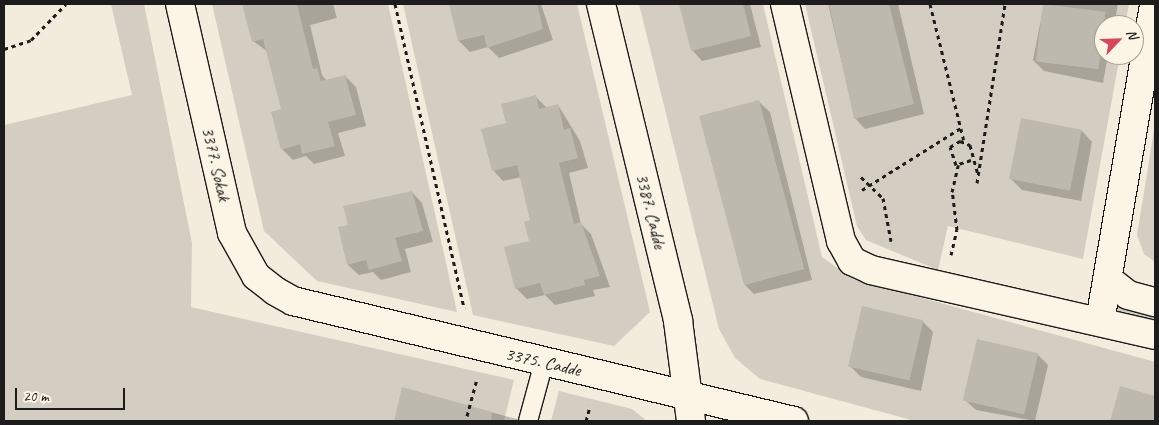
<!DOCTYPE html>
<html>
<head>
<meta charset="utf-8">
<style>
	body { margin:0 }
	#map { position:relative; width:1159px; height:425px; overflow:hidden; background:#f3ecdd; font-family:Caveat,sans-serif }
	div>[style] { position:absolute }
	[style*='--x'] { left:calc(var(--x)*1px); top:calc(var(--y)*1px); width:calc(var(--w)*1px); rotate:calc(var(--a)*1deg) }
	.green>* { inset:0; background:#d3cec1; transform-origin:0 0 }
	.shadow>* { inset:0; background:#0003 }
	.building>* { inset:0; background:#beb9ae; transform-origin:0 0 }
	.path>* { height:3px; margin-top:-1.5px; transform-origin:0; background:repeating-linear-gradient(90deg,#1c1c1c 0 4px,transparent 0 8px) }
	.roads { filter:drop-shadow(1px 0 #1c1c1c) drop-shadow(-1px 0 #1c1c1c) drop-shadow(0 1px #1c1c1c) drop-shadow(0 -1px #1c1c1c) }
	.lane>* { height:18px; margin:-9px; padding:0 9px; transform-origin:9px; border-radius:9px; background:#fcf5e5 }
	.street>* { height:28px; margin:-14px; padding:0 14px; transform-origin:14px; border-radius:14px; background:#fcf5e5 }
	span { translate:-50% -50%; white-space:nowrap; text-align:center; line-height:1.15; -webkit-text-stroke:4px #fcf5e5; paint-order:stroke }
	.street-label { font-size:18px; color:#1c1c1c }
	.frame { position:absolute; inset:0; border:5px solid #1c1c1c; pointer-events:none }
	.north { position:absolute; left:1094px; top:15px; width:50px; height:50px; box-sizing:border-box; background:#fcf5e5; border:1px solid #a29e95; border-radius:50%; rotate:66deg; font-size:14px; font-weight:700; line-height:20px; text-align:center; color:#1c1c1c }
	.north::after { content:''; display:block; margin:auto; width:18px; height:22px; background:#d1495b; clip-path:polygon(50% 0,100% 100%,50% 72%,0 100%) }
	.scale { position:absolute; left:15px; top:388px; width:110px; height:22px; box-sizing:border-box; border:2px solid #1c1c1c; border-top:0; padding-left:6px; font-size:15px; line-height:18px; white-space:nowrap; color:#1c1c1c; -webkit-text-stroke:4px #fcf5e5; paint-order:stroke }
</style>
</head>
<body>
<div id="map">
	<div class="green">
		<div style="clip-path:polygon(111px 4px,144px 4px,192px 243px,191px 307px,514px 380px,504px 421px,4px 421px,4px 125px,132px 95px)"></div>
		<div style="clip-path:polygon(212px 4px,388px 4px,457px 312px,317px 281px,264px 231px)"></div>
		<div style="clip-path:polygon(403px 4px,577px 4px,650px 312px,614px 346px,473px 315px)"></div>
		<div style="clip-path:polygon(639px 4px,763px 4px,822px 257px,853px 279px,1155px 362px,1155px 421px,915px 421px,760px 379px,735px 358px,719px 329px)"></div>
		<div style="clip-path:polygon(805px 4px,1129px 4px,1125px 25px,1104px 25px,1104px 55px,1120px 55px,1083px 259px,948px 226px,938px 270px,866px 240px,857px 226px)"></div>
		<div style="clip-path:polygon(1155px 124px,1155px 262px,1144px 254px,1137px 235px)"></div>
		<div style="left:1111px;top:304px;width:45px;height:5px;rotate:14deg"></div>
		<div style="clip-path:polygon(559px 391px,632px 409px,647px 421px,551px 421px)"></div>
	</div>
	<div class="shadow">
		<div style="clip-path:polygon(333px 4px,337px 18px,310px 25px,322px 75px,327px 81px,345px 76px,356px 87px,366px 126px,338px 133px,345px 156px,314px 164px,306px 156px,293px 160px,282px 149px,282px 110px,267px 51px,253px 41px,243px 5px)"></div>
		<div style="clip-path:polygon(450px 4px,541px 4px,553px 40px,499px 58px,488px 47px,470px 52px,459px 41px)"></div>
		<div style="clip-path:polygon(680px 4px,750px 4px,761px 47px,702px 61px,692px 50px)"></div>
		<div style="clip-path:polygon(828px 4px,898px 4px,924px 114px,865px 129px,855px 118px)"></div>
		<div style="clip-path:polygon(1044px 4px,1118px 4px,1114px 25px,1104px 25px,1104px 55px,1108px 55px,1103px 83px,1044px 71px,1033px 60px)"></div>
		<div style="clip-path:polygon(536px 97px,547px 108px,558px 105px,580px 141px,588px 168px,569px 173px,581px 224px,591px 234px,610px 287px,593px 290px,595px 296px,555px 305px,545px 295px,527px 299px,516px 288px,531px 242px,531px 221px,521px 177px,503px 181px,493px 170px,507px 124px)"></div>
		<div style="clip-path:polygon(759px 102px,770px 112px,812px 280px,754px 294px,744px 284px,701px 116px)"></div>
		<div style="clip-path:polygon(1082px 131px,1092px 142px,1081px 201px,1022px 190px,1011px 179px)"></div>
		<div style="clip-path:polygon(412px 192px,422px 203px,433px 242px,405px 249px,411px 272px,381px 280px,373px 272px,359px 275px,348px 265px,349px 226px)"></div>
		<div style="clip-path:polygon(922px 321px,933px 332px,921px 391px,861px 377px,851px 367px)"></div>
		<div style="clip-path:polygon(1038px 355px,1048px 365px,1035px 421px,976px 410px,965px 400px)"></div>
		<div style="clip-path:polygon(1120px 388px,1155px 397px,1155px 421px,1112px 421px)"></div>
		<div style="clip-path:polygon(403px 389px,517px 419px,519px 421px,395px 421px)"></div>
	</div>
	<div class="building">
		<div style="clip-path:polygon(242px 4px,297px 4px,313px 69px,317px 68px,321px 81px,345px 75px,356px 115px,328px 122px,335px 146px,302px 154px,300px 144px,281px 150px,271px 112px,281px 109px,263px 39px,252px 42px)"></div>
		<div style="clip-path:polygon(449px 4px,537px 4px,543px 29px,487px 48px,484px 35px,458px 41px)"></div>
		<div style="clip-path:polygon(679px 4px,743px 4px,751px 36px,691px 51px)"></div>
		<div style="clip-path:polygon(829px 4px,889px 4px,914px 104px,854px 119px)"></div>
		<div style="left:1043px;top:4px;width:63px;height:58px;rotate:7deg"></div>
		<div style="clip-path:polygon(536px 95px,539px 109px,558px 104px,564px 130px,570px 128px,578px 158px,559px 163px,574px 224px,581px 222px,600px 276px,584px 280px,585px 285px,544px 295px,540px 283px,515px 289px,504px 247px,529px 241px,524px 222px,530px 220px,517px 165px,492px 171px,481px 129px,506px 123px,501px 104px)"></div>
		<div style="left:759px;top:100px;width:175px;height:62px;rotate:75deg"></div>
		<div style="left:1021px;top:118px;width:62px;height:62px;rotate:11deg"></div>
		<div style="clip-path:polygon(412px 191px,423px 231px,395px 238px,402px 261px,369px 270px,366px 260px,347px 265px,338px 227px,348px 225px,343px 206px)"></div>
		<div style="left:862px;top:306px;width:63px;height:62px;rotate:13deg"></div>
		<div style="left:977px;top:339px;width:63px;height:63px;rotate:13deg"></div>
		<div style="clip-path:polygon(1120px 386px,1155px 396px,1155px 421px,1110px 421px)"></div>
		<div style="clip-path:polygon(402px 387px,492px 412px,491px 421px,394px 421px)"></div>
	</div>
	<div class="path">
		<div style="--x:395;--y:4;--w:312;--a:77.2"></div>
		<div style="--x:930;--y:4;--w:141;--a:76.1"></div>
		<div style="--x:4;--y:49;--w:28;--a:-18"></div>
		<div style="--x:31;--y:40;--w:50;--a:-45.8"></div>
		<div style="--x:971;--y:160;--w:16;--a:162"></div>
		<div style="--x:956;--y:165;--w:19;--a:-108"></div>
		<div style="--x:950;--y:147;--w:12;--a:-31"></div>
		<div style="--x:960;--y:141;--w:11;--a:22"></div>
		<div style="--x:970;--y:145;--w:30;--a:75"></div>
		<div style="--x:861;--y:177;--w:30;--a:44"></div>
		<div style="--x:883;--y:198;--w:44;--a:79.5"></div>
		<div style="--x:977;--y:183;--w:181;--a:-81.1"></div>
		<div style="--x:862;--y:190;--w:117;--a:-32.1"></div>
		<div style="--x:951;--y:255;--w:26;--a:-77"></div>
		<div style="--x:957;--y:230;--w:38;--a:-97"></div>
		<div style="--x:952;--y:192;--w:28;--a:-77"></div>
		<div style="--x:467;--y:416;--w:39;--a:-75"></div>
		<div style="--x:586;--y:421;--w:16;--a:-75"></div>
	</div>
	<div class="roads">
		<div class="lane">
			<div style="--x:528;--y:421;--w:61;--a:-74.8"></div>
		</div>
		<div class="street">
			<div style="--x:180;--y:4;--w:235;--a:77.2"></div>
			<div style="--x:232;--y:233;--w:49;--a:60.8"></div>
			<div style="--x:256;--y:276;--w:24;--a:38"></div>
			<div style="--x:275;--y:291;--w:21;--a:29"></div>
			<div style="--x:293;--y:301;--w:515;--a:13.47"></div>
			<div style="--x:601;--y:4;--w:326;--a:76.3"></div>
			<div style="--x:678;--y:321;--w:101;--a:82.6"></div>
			<div style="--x:785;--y:4;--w:244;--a:76.7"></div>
			<div style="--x:841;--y:241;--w:23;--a:61"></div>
			<div style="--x:852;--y:261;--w:21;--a:25"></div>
			<div style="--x:871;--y:270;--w:291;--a:12.9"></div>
			<div style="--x:1109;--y:280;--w:24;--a:38"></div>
			<div style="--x:1128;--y:295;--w:28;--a:15"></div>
			<div style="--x:1100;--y:321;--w:322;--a:-80.3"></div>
		</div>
	</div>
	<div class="street-label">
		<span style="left:216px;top:164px;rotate:77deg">3377. Sokak</span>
		<span style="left:651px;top:211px;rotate:76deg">3387. Cadde</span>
		<span style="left:543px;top:362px;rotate:13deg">3375. Cadde</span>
	</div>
	<div class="frame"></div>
	<div class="north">N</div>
	<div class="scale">20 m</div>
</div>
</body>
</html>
